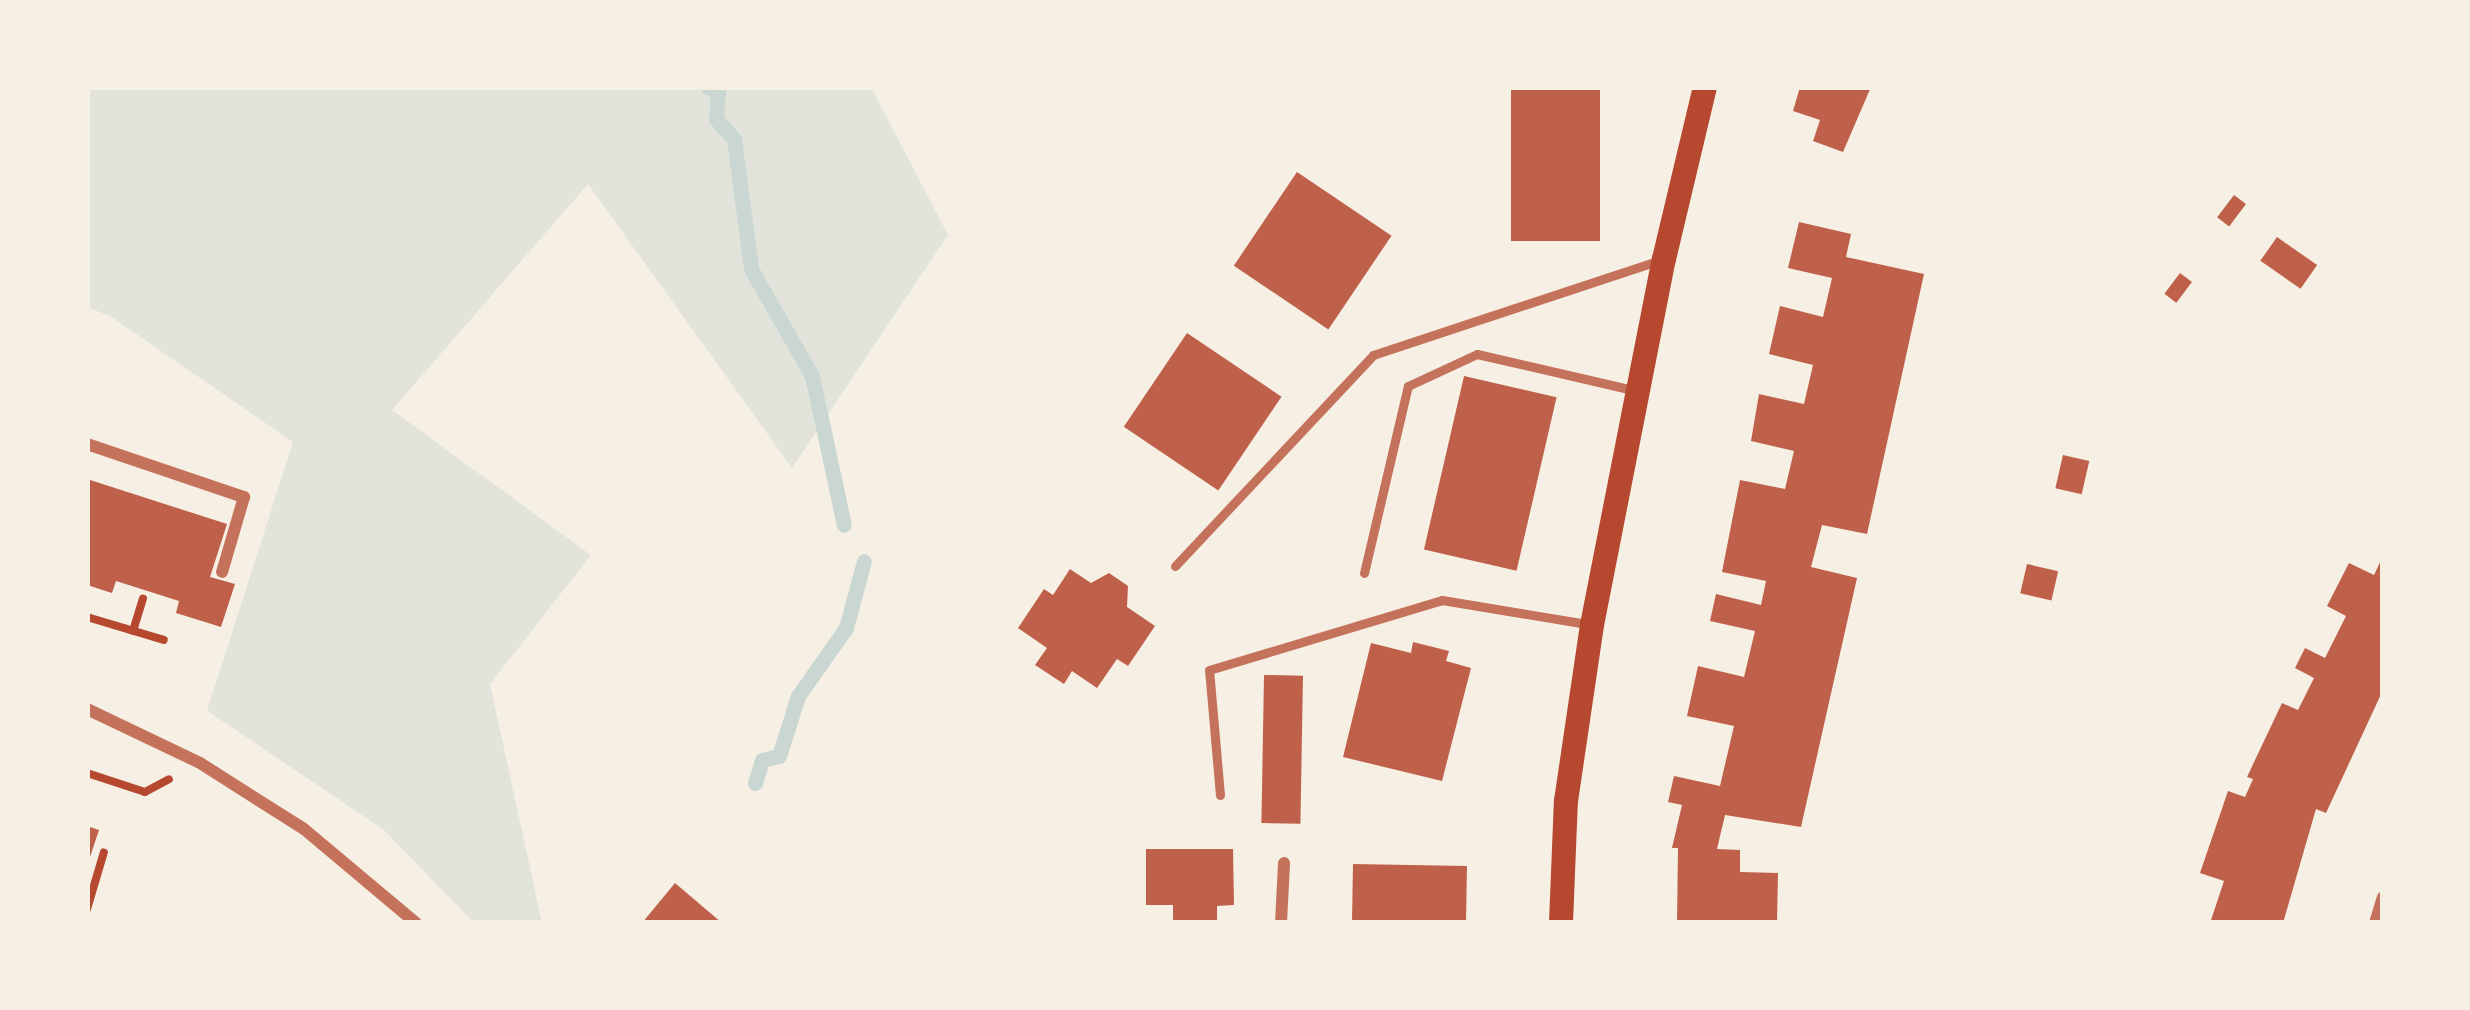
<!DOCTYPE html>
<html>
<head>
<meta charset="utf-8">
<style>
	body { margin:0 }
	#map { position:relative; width:2470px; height:1010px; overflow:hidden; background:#f6efe4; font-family:"Roboto Serif",serif }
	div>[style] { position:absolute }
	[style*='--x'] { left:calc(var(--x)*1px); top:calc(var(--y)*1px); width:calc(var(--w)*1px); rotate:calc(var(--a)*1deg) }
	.green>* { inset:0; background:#e2e4dc }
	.stream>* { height:15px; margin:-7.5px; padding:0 7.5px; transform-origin:7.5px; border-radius:7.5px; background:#c9d6d2 }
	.building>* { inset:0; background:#bf614a; transform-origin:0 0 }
	.path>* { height:8px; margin:-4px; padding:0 4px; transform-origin:4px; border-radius:4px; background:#b5482f }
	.service>* { height:9px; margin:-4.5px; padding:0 4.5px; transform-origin:4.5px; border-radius:4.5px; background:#c5725c }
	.minor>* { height:12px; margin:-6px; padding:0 6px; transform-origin:6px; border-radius:6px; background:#c5725c }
	.secondary>* { height:24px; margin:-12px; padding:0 12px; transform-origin:12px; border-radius:12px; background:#b5482f }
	span { translate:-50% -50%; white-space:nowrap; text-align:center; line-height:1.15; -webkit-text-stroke:12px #f6efe4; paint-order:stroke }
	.frame { position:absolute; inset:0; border:90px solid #f6efe4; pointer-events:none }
</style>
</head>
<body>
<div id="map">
	<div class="green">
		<div style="clip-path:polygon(87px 87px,871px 87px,948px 235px,792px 468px,588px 184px,392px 410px,591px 555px,490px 684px,542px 923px,474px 923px,383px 829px,207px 711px,293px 442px,110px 316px,87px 307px)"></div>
	</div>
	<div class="stream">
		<div style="--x:708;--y:87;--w:11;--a:22"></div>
		<div style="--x:718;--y:91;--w:28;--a:94"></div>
		<div style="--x:716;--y:119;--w:27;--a:48"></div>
		<div style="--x:734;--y:139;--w:131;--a:82.5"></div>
		<div style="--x:751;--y:269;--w:123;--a:60.3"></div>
		<div style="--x:812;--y:376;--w:152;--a:77.9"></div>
		<div style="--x:755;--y:783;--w:24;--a:-73"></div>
		<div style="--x:762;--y:760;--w:17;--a:-13"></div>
		<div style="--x:779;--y:756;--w:63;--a:-72.4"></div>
		<div style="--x:798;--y:696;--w:83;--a:-54.8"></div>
		<div style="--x:846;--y:628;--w:69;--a:-75"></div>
	</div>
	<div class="building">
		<div style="left:1511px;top:87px;width:89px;height:154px"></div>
		<div style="clip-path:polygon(1800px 87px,1871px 87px,1843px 152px,1813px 141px,1820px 120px,1793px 111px)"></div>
		<div style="left:1297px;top:172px;width:114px;height:113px;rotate:34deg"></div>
		<div style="left:2234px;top:195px;width:15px;height:28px;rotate:37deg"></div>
		<div style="clip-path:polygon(1799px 222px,1851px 234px,1846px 257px,1924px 274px,1867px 534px,1822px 525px,1811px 567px,1857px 578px,1801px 827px,1725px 815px,1717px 849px,1740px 850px,1740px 872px,1778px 873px,1777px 923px,1677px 923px,1678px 848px,1672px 848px,1682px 805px,1668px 802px,1674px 776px,1720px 786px,1734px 726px,1687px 716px,1698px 666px,1744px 677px,1755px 631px,1710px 621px,1716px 594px,1761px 605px,1766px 581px,1722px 572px,1740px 480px,1785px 489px,1794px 451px,1751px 441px,1759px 394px,1804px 404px,1813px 365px,1769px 354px,1780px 306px,1823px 317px,1832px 278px,1788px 268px)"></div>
		<div style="left:2277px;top:237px;width:49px;height:29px;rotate:35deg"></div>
		<div style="left:2180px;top:273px;width:15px;height:26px;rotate:37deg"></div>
		<div style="left:1187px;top:333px;width:114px;height:113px;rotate:34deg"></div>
		<div style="left:1464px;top:376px;width:95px;height:178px;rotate:13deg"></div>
		<div style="left:2063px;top:455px;width:27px;height:34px;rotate:13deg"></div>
		<div style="clip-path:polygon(87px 479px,227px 524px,210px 577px,235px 584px,221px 627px,176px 613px,179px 601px,116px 581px,112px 593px,87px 585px)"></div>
		<div style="clip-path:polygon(2383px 556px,2383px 690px,2326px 813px,2316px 809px,2283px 923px,2210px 923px,2224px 881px,2200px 873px,2228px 791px,2245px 797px,2253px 779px,2247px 777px,2282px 703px,2298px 710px,2314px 678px,2295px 668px,2305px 648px,2325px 658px,2346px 616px,2327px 606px,2349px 563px,2374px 575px)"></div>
		<div style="left:2027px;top:564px;width:32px;height:30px;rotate:13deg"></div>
		<div style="clip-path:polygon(1070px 569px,1091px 583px,1109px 573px,1128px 586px,1127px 607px,1155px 626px,1128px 666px,1117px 659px,1097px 688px,1072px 671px,1064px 684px,1035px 665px,1047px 648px,1018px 628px,1044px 589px,1053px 595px)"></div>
		<div style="clip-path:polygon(1413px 642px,1449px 651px,1446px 661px,1471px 668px,1442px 781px,1343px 757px,1371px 643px,1411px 653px)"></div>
		<div style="left:1264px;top:675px;width:39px;height:148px;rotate:1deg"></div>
		<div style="clip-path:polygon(87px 826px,99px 830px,88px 863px,87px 863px)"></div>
		<div style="clip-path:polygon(1146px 849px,1233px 849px,1234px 905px,1217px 906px,1217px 923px,1173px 923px,1173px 905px,1146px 905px)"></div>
		<div style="left:1353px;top:864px;width:114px;height:59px;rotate:1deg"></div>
		<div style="clip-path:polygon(675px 883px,722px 923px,642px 923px)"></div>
	</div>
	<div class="path">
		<div style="--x:87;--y:617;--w:80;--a:16.6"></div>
		<div style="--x:133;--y:631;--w:34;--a:-73"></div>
		<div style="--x:87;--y:773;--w:61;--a:18.1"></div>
		<div style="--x:145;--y:792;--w:27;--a:-28"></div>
		<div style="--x:87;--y:909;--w:59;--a:-73.4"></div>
	</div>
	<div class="service">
		<div style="--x:1175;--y:566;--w:289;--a:-46.8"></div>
		<div style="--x:1373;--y:355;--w:305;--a:-18.3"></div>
		<div style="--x:1364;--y:573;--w:192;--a:-76.8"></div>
		<div style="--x:1408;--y:386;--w:76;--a:-24.9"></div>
		<div style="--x:1477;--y:354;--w:160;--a:13"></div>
		<div style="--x:1220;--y:795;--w:125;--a:-95"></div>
		<div style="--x:1209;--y:670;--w:243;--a:-16.7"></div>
		<div style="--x:1442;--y:600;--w:147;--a:9.4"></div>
	</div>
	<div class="minor">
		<div style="--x:87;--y:444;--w:166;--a:18.7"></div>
		<div style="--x:244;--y:497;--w:78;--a:106.3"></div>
		<div style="--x:87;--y:709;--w:125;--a:25.5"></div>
		<div style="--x:200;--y:763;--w:123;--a:32.4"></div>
		<div style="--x:304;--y:829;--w:146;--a:40"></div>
		<div style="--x:1281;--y:923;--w:60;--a:-87.1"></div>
		<div style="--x:2375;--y:923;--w:27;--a:-73"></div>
	</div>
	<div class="secondary">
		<div style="--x:1561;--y:923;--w:122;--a:-87.7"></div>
		<div style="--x:1566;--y:801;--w:178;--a:-81.6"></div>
		<div style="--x:1592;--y:625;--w:373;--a:-78.9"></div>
		<div style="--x:1664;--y:259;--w:177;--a:-76.6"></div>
	</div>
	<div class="frame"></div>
</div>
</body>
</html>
